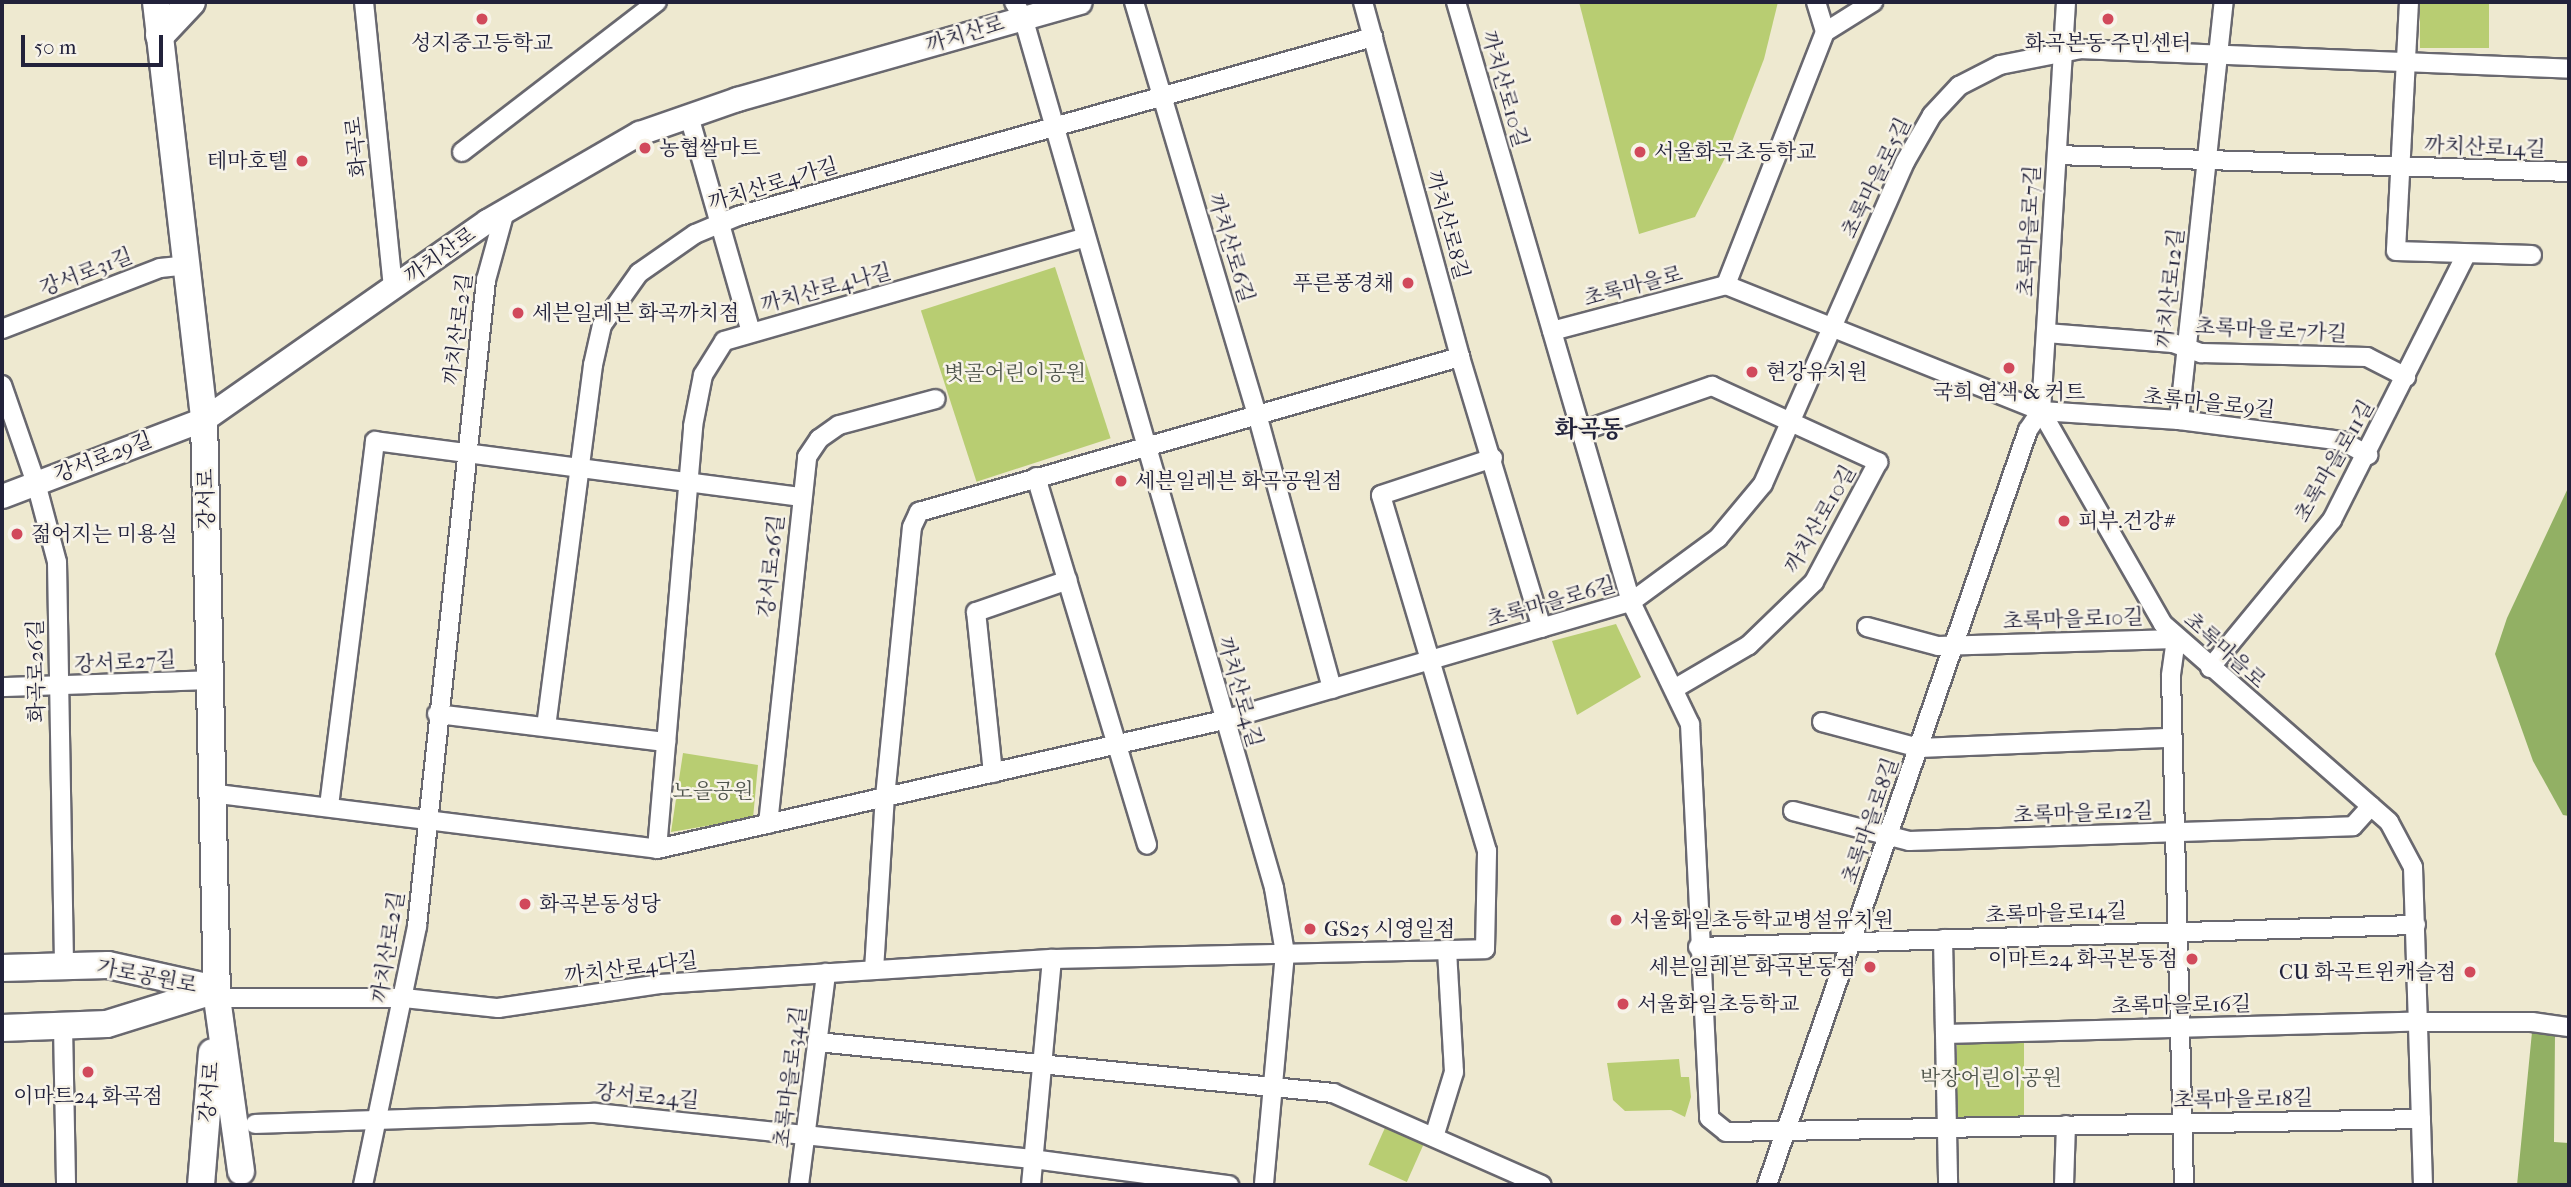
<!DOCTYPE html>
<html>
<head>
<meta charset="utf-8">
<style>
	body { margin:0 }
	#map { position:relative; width:2571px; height:1187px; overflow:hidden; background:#eee9d0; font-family:"IM FELL French Canon","Noto Serif KR",serif }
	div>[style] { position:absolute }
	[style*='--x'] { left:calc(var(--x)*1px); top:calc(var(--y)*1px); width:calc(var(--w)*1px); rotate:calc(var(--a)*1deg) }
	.green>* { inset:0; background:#b8cd72; transform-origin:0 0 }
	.forest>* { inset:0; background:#92b064 }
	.roads { filter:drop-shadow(2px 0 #69686f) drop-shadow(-2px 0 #69686f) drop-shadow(0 2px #69686f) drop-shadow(0 -2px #69686f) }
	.minor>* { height:18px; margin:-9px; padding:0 9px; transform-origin:9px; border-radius:9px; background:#fff }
	.tertiary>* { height:23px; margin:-11.5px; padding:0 11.5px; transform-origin:11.5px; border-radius:11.5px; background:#fff }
	.secondary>* { height:26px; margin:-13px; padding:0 13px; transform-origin:13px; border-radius:13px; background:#fff }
	.primary>* { height:28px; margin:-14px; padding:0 14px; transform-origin:14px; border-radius:14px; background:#fff }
	.dots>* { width:19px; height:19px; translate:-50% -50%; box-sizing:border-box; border:4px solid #f7f3e8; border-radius:50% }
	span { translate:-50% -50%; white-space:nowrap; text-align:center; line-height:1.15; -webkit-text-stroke:5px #f7f3e8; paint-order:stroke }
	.street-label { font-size:21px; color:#22223b }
	.poi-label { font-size:21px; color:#22223b }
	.left { translate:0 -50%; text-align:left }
	.right { translate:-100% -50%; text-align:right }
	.park-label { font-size:21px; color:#4f554c }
	.quarter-label { font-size:24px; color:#22223b; font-weight:700 }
	.frame { position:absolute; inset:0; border:4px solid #22223b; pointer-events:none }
	.scale { position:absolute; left:21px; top:35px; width:142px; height:32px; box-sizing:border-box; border:4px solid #22223b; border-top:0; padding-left:9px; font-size:21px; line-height:24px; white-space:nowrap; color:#22223b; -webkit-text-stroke:5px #f7f3e8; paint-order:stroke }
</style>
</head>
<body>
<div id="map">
	<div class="green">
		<div style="clip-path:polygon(1579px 2px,1778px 2px,1764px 59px,1728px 152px,1695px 217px,1639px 234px)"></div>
		<div style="left:2420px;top:2px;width:69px;height:46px"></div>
		<div style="left:1055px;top:267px;width:180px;height:141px;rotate:72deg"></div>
		<div style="clip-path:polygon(1616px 624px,1641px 677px,1577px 715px,1552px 641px)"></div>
		<div style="clip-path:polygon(683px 753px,758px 765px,753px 818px,671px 832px)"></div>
		<div style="left:1957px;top:1040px;width:67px;height:77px"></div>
		<div style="clip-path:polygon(1679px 1059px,1681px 1077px,1689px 1077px,1691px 1097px,1685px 1117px,1671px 1110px,1625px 1111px,1613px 1100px,1607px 1063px)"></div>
		<div style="left:1388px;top:1121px;width:42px;height:48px;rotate:24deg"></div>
	</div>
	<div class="forest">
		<div style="clip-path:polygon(2569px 486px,2569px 816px,2563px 815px,2533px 761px,2495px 654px,2507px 618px)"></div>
		<div style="clip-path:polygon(2532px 1032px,2555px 1035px,2554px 1142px,2569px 1143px,2569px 1185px,2517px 1185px)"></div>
	</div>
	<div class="roads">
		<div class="minor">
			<div style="--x:364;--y:2;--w:286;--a:84.2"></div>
			<div style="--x:1014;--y:2;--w:17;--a:59"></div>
			<div style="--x:1023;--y:17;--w:906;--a:73.92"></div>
			<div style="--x:1274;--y:888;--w:66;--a:80.4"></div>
			<div style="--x:1285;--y:953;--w:233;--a:95.2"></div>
			<div style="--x:1134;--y:2;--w:430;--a:73.4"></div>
			<div style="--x:1257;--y:414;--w:285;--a:74.7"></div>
			<div style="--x:1363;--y:2;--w:368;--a:74.7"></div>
			<div style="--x:1460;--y:357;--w:283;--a:73.2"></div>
			<div style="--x:1456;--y:2;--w:625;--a:73.74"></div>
			<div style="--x:1631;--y:602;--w:136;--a:64.2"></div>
			<div style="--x:1690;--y:724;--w:394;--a:87.2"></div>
			<div style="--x:1709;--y:1118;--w:22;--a:39"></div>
			<div style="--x:1726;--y:1132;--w:695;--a:-1.07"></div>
			<div style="--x:1816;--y:2;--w:31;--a:73"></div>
			<div style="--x:1825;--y:32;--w:272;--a:111.4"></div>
			<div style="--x:1726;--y:285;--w:339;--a:21.8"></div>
			<div style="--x:2041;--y:411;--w:245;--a:60.2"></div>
			<div style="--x:2163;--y:624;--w:300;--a:41.2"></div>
			<div style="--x:2389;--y:822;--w:51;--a:61.9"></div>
			<div style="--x:2413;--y:867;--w:318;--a:88.2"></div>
			<div style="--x:2409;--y:2;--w:249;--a:93"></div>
			<div style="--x:2396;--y:251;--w:136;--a:1.7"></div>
			<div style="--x:1825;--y:32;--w:57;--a:-32"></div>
			<div style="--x:689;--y:116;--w:225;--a:74"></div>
			<div style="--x:462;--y:152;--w:246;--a:-37.6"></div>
			<div style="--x:2057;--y:155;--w:512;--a:1.9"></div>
			<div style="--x:2;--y:329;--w:169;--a:-21.1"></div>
			<div style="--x:160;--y:268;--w:29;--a:-6"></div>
			<div style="--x:1552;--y:331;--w:180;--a:-14.8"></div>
			<div style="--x:2046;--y:333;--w:127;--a:4.5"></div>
			<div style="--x:2173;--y:343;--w:30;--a:20"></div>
			<div style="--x:2201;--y:353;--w:166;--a:1.4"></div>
			<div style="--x:2367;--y:357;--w:44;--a:27.1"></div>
			<div style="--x:2;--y:385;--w:104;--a:70.9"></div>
			<div style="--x:36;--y:483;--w:82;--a:75.1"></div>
			<div style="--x:57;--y:562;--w:403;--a:89"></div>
			<div style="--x:2041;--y:411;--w:410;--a:-86.5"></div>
			<div style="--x:2041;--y:411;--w:138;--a:3.7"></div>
			<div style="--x:2179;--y:420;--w:164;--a:7.3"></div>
			<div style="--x:2342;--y:441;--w:30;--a:28"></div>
			<div style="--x:2179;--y:420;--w:420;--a:-83.9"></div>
			<div style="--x:1579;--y:432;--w:141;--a:-19.1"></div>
			<div style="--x:1712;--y:386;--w:183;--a:24.6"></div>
			<div style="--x:1878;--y:462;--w:136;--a:118.1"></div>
			<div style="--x:1814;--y:582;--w:91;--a:135.9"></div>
			<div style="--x:1749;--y:645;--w:87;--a:149.6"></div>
			<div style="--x:1036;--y:477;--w:384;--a:73.2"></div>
			<div style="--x:1867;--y:627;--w:73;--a:15"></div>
			<div style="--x:1938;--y:646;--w:238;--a:-1.7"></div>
			<div style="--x:2176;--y:639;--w:37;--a:98"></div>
			<div style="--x:2171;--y:676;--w:509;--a:88.54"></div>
			<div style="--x:2210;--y:668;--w:192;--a:-50.5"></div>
			<div style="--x:2332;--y:520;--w:297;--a:-63.2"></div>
			<div style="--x:2;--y:687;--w:206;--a:-1.9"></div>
			<div style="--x:437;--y:714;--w:231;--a:7"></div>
			<div style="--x:1822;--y:722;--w:100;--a:15"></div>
			<div style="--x:1919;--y:748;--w:253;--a:-2.3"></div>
			<div style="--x:546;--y:727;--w:365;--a:-82.6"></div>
			<div style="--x:593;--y:365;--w:41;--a:-77.3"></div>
			<div style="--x:602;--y:325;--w:64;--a:-54.6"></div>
			<div style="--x:639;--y:273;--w:68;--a:-34.9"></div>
			<div style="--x:695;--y:234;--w:47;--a:-22.7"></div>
			<div style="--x:738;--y:216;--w:660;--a:-15.74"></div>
			<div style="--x:993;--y:773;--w:162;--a:-96"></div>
			<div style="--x:976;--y:612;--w:97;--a:-19.2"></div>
			<div style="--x:210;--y:793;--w:450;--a:7.1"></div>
			<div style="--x:657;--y:849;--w:581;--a:-12.82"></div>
			<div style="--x:1224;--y:720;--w:424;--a:-16.2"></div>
			<div style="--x:1631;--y:602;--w:108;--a:-36.3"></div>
			<div style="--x:1718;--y:538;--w:70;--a:-50.2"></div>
			<div style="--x:1763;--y:484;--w:352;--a:-66.2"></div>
			<div style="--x:1905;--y:162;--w:54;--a:-60.1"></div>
			<div style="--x:1932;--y:115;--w:40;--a:-47"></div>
			<div style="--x:1959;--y:86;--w:46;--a:-27.1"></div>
			<div style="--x:2000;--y:65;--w:83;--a:-11.2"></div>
			<div style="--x:2081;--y:49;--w:488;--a:2.3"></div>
			<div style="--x:329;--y:806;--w:368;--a:-82.8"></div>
			<div style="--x:375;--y:441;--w:429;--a:7.5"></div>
			<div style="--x:1793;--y:811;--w:120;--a:14.5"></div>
			<div style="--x:1909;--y:841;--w:444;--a:-1.9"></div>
			<div style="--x:2353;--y:826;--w:27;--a:-48"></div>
			<div style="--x:768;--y:824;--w:369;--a:-83.9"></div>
			<div style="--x:807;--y:457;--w:22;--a:-56"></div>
			<div style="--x:819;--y:439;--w:24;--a:-35"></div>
			<div style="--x:839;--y:425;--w:100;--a:-15"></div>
			<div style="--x:657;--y:849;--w:425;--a:-85.1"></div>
			<div style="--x:693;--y:426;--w:52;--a:-78.9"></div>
			<div style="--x:703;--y:375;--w:40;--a:-58"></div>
			<div style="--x:724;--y:341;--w:374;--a:-16"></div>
			<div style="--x:1943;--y:939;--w:246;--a:88.8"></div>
			<div style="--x:1698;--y:947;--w:718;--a:-1.76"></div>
			<div style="--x:874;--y:970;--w:173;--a:-86.4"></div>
			<div style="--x:885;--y:797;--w:271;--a:-84.3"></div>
			<div style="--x:912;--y:527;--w:17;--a:-65"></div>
			<div style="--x:919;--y:512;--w:563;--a:-15.99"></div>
			<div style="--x:217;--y:998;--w:187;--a:0"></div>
			<div style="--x:404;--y:998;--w:95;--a:6.1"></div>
			<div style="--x:498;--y:1008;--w:165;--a:-8.4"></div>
			<div style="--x:661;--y:984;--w:392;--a:-3.7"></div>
			<div style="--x:1052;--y:959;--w:433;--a:-1.3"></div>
			<div style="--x:1485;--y:949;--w:98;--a:-88.8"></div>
			<div style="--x:1487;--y:851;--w:371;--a:-106.6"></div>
			<div style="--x:1381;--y:495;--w:118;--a:-18.3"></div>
			<div style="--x:63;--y:1026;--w:159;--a:88.9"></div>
			<div style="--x:1945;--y:1034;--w:473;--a:-1.5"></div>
			<div style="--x:2418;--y:1022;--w:114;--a:0"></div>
			<div style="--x:2532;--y:1022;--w:37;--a:8"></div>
			<div style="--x:817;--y:1042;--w:519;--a:5.64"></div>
			<div style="--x:1333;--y:1093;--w:228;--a:23.8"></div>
			<div style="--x:255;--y:1124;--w:340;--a:-1.9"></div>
			<div style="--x:595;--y:1113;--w:440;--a:6"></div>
			<div style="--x:1033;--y:1159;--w:198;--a:7.6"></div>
			<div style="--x:1434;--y:1137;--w:68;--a:-72.9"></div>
			<div style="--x:1454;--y:1072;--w:123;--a:-93.3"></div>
			<div style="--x:363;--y:1185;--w:265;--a:-78.2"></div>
			<div style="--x:417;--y:926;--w:650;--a:-83.9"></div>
			<div style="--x:486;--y:280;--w:72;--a:-74.6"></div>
			<div style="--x:799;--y:1185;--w:214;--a:-82.7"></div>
			<div style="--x:1031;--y:1185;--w:227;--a:-84.7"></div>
			<div style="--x:1767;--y:1185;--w:799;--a:-70.93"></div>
			<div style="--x:2028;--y:430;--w:23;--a:-56"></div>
			<div style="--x:2064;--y:1185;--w:60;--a:-88.1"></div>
		</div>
		<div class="tertiary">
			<div style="--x:2;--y:496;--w:216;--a:-20.9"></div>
			<div style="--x:204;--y:419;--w:345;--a:-35"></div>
			<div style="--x:487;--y:221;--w:176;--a:-30.1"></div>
			<div style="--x:639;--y:133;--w:104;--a:-19.1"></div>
			<div style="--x:737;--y:99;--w:356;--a:-15.8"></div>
		</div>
		<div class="secondary">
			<div style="--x:156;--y:2;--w:420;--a:83.4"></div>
			<div style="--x:204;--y:419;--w:579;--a:88.71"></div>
			<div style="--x:217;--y:998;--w:175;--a:82.1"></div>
			<div style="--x:2;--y:968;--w:106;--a:-1.6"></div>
			<div style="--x:108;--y:965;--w:110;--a:12.6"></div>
			<div style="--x:2;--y:1028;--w:105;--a:-2.2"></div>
			<div style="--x:107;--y:1024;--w:114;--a:-17.3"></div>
			<div style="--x:201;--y:1185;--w:133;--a:-85.3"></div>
		</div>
		<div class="primary">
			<div style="--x:160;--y:35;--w:45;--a:-46.8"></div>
		</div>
	</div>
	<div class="dots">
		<div style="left:482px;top:19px;background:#d1495b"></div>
		<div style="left:2108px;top:19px;background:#d1495b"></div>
		<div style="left:645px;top:148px;background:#d1495b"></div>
		<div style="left:1640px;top:152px;background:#d1495b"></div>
		<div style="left:302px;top:161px;background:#d1495b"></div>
		<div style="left:1408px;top:283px;background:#d1495b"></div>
		<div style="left:518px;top:313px;background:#d1495b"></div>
		<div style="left:2009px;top:368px;background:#d1495b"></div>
		<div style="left:1752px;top:372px;background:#d1495b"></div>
		<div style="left:1121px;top:481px;background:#d1495b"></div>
		<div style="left:2064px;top:521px;background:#d1495b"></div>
		<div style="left:17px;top:534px;background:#d1495b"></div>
		<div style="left:525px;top:904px;background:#d1495b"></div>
		<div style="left:1616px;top:920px;background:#d1495b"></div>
		<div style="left:1310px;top:929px;background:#d1495b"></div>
		<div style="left:2192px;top:959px;background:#d1495b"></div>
		<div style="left:1870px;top:967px;background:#d1495b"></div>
		<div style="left:2470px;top:972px;background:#d1495b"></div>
		<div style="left:1623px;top:1004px;background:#d1495b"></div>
		<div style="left:88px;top:1072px;background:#d1495b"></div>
	</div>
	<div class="street-label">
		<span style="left:965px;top:34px;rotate:-17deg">까치산로</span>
		<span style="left:1505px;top:89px;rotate:74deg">까치산로10길</span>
		<span style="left:356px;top:147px;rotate:-96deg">화곡로</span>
		<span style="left:2485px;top:147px;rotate:2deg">까치산로14길</span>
		<span style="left:1876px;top:178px;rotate:-64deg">초록마을로5길</span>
		<span style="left:773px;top:184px;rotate:-17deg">까치산로4가길</span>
		<span style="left:1448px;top:225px;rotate:75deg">까치산로8길</span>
		<span style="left:2029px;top:231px;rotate:-87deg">초록마을로7길</span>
		<span style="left:1231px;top:248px;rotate:73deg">까치산로6길</span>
		<span style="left:440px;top:255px;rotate:-35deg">까치산로</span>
		<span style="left:86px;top:272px;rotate:-21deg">강서로31길</span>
		<span style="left:1633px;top:286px;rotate:-15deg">초록마을로</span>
		<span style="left:826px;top:288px;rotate:-15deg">까치산로4나길</span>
		<span style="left:2170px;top:288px;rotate:-84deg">까치산로12길</span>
		<span style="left:458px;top:329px;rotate:-83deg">까치산로2길</span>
		<span style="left:2271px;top:330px;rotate:3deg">초록마을로7가길</span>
		<span style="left:2209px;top:403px;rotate:6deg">초록마을로9길</span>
		<span style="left:103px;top:457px;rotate:-21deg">강서로29길</span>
		<span style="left:2334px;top:461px;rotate:-60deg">초록마을로11길</span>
		<span style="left:206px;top:499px;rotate:-91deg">강서로</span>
		<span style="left:1820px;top:519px;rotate:-60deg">까치산로10길</span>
		<span style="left:771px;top:566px;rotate:-84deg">강서로26길</span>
		<span style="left:1551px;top:602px;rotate:-16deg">초록마을로6길</span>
		<span style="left:2073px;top:619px;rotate:-2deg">초록마을로10길</span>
		<span style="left:2225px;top:650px;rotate:42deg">초록마을로</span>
		<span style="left:125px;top:662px;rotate:-3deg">강서로27길</span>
		<span style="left:36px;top:671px;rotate:-91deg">화곡로26길</span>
		<span style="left:1240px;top:692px;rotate:74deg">까치산로4길</span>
		<span style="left:2083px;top:813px;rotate:-2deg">초록마을로12길</span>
		<span style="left:1870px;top:821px;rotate:-71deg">초록마을로8길</span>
		<span style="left:2056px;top:913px;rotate:-2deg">초록마을로14길</span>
		<span style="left:388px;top:947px;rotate:-81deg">까치산로2길</span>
		<span style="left:631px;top:968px;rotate:-7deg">까치산로4다길</span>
		<span style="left:147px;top:976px;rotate:11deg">가로공원로</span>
		<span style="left:2181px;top:1005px;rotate:-1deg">초록마을로16길</span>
		<span style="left:790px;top:1077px;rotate:-83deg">초록마을로34길</span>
		<span style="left:209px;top:1092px;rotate:-85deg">강서로</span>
		<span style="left:647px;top:1096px;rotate:5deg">강서로24길</span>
		<span style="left:2243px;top:1099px;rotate:-1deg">초록마을로18길</span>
	</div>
	<div class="poi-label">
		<span style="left:482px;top:43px">성지중고등학교</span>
		<span style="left:2108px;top:43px">화곡본동 주민센터</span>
		<span class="left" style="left:659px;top:148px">농협쌀마트</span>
		<span class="left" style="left:1654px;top:152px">서울화곡초등학교</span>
		<span class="right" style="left:288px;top:161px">테마호텔</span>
		<span class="right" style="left:1394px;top:283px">푸른풍경채</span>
		<span class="left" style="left:532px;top:313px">세븐일레븐 화곡까치점</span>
		<span class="left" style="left:1766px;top:372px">현강유치원</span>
		<span style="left:2009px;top:392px">국희 염색 &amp; 커트</span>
		<span class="left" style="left:1135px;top:481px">세븐일레븐 화곡공원점</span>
		<span class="left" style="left:2078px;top:521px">피부.건강#</span>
		<span class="left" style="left:31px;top:534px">젊어지는 미용실</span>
		<span class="left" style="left:539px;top:904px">화곡본동성당</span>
		<span class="left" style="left:1630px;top:920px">서울화일초등학교병설유치원</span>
		<span class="left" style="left:1324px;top:929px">GS25 시영일점</span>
		<span class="right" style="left:2178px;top:959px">이마트24 화곡본동점</span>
		<span class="right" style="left:1856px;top:967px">세븐일레븐 화곡본동점</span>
		<span class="right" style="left:2456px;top:972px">CU 화곡트윈캐슬점</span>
		<span class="left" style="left:1637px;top:1004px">서울화일초등학교</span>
		<span style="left:88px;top:1096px">이마트24 화곡점</span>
	</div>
	<div class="park-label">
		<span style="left:1015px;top:373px">볏골어린이공원</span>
		<span style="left:713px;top:791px">노을공원</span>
		<span style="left:1991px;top:1078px">박장어린이공원</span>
	</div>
	<div class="quarter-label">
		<span style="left:1589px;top:430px">화곡동</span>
	</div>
	<div class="frame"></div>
	<div class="scale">50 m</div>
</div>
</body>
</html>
